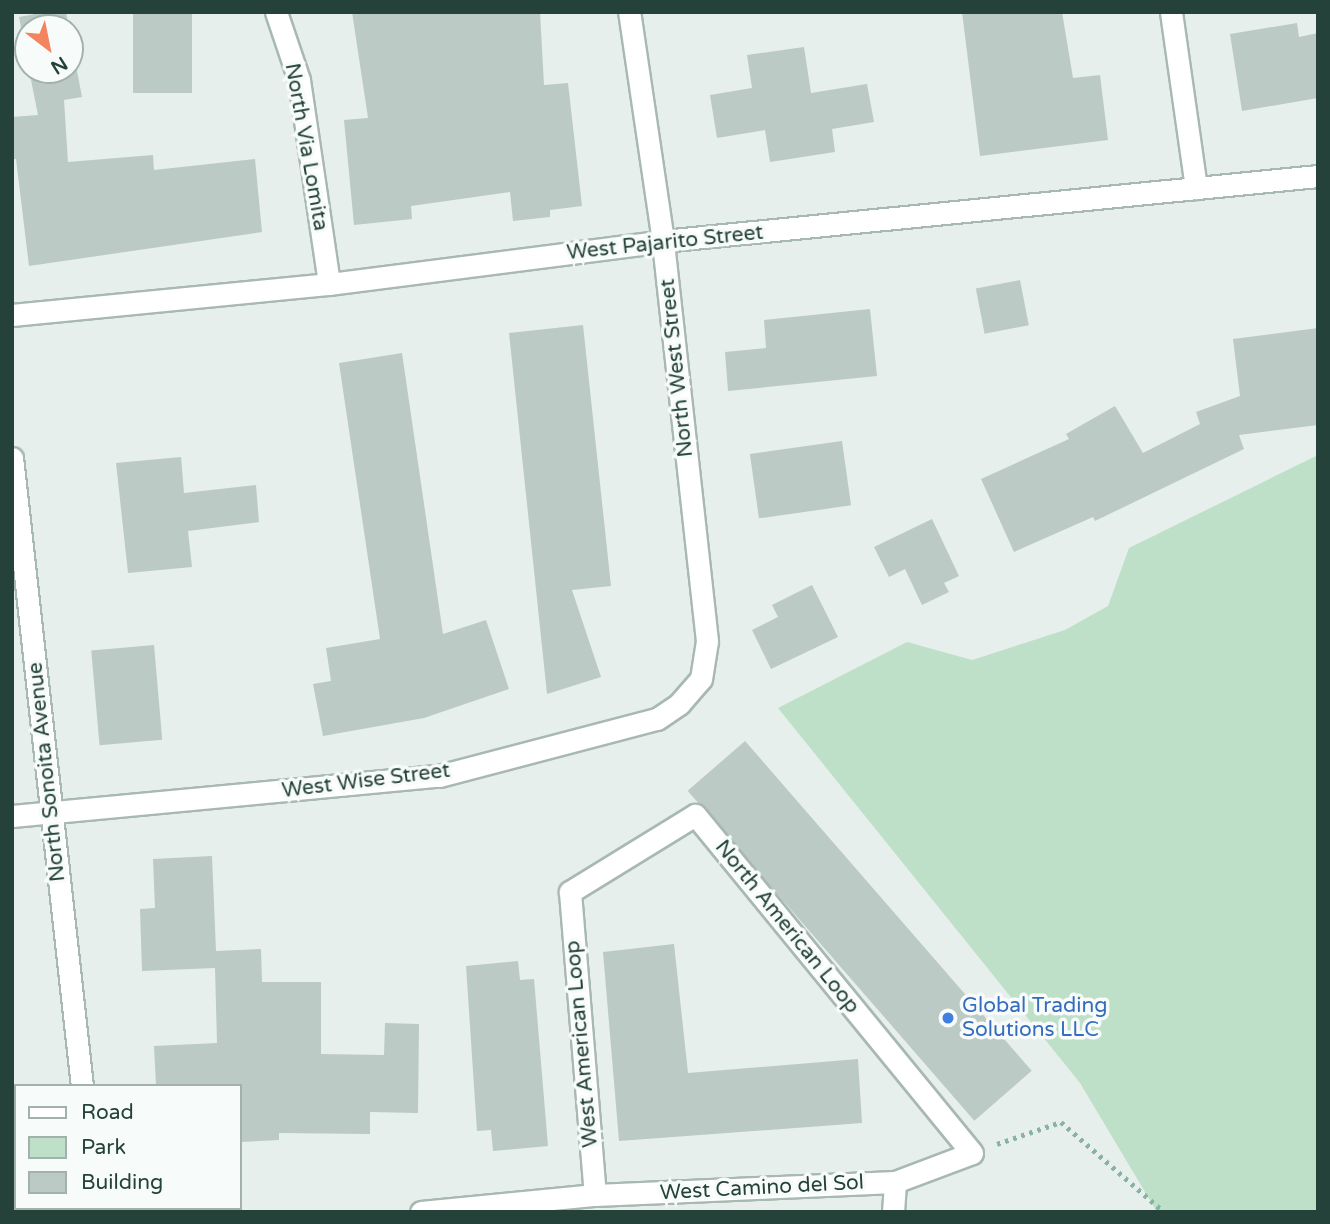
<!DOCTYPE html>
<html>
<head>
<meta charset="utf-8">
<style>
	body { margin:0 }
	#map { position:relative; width:1330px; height:1224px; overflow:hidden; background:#e6efeb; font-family:"Varela Round",sans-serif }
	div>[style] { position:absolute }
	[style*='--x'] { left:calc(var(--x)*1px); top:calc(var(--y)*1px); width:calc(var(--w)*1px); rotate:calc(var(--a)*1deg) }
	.green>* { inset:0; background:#bfe0c8 }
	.building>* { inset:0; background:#bbcac4; transform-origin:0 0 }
	.path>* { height:4.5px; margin-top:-2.25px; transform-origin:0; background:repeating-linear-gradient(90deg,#86b3a5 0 3.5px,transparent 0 8.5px) }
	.roads { filter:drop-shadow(2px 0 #a8b8b2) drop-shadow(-2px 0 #a8b8b2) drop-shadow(0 2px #a8b8b2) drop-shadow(0 -2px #a8b8b2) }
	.street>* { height:21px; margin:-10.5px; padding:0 10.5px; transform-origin:10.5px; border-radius:10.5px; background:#fff }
	.dots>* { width:19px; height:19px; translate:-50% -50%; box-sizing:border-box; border:4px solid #f7fbf9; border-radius:50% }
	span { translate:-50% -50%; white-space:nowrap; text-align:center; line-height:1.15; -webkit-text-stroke:7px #f7fbf9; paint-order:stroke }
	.street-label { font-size:21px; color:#24423a }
	.shop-label { font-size:21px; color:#366cbe }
	.left { translate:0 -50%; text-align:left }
	.frame { position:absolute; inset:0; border:14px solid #24423a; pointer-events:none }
	.legend { position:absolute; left:14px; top:1084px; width:228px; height:126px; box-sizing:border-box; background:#f7fbf9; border:2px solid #a3b1ad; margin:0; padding:9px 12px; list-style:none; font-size:21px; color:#24423a }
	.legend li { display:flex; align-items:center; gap:14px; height:35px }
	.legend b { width:35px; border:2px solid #a3b1ad }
	.north { position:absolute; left:14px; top:14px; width:70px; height:70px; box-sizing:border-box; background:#f7fbf9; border:2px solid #a3b1ad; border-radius:50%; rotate:148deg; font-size:19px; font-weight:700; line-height:28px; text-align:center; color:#24423a }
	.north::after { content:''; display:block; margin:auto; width:24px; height:32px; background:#f4845f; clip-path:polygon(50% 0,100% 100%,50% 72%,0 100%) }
</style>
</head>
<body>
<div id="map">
	<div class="green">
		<div style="clip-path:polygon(1318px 455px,1318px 1212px,1157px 1212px,1080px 1083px,778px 708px,907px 642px,972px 660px,1065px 630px,1108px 606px,1129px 548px)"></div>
	</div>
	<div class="building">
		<div style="clip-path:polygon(46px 12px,66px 12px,69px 28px,28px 28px,28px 63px,19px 17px)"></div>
		<div style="left:133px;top:12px;width:59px;height:81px"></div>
		<div style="clip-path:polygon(352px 12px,540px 12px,544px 85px,568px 83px,582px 206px,550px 210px,550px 217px,513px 221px,510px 192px,411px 206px,412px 219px,354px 225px,344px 120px,368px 118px)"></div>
		<div style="clip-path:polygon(962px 12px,1062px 12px,1073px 78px,1100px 75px,1108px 140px,980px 156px)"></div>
		<div style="clip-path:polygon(1297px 23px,1299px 37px,1318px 33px,1318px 98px,1242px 111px,1230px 34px)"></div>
		<div style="clip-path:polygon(70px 34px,82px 97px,64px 100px,68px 162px,153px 155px,154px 170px,255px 159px,262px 232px,29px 266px,16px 159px,12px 159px,12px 117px,38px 115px,29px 70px,70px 70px)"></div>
		<div style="clip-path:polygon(804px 47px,811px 93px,867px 84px,874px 122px,832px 129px,835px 152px,770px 162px,765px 130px,717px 138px,710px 95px,752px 88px,747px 55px)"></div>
		<div style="left:1020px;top:280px;width:46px;height:45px;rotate:79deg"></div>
		<div style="clip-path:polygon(870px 309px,877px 376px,728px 391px,725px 352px,766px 348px,764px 320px)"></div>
		<div style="clip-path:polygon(583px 325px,611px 586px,572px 590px,601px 677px,547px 694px,509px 333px)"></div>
		<div style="clip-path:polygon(1318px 328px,1318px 425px,1239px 435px,1244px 449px,1095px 521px,1093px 517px,1014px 552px,981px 479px,1069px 439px,1066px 434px,1115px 406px,1143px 453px,1200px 424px,1196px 412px,1240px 396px,1233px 339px)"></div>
		<div style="clip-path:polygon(402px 353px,443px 634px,486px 620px,509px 689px,424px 718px,323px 736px,313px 684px,331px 681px,326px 648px,380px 639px,339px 363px)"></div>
		<div style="left:842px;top:441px;width:65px;height:93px;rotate:82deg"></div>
		<div style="clip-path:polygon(181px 457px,184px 493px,256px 485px,259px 522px,188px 531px,192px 567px,128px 573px,116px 463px)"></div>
		<div style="clip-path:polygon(932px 519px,959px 576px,944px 583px,949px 592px,922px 605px,905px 569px,889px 577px,874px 547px)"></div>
		<div style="clip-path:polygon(812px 585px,838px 637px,771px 669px,752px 630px,778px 617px,772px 605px)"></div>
		<div style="left:154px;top:645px;width:95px;height:63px;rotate:85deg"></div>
		<div style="left:745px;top:741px;width:437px;height:76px;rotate:49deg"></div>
		<div style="clip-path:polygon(212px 856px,216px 951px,261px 949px,262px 982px,321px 982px,321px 1054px,384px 1055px,385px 1023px,419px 1024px,418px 1113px,370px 1112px,370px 1134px,279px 1133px,279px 1140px,240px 1142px,240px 1086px,156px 1086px,154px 1046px,217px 1043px,215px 968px,142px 971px,140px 909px,155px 908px,153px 859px)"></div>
		<div style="clip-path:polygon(674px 944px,688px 1073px,858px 1059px,862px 1123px,619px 1141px,603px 952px)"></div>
		<div style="clip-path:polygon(518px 961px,520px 980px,534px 979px,548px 1146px,493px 1151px,491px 1130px,477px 1131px,466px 966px)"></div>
	</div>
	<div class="path">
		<div style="--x:997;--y:1144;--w:68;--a:-19"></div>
		<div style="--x:1061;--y:1122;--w:137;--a:41.1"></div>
	</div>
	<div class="roads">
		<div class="street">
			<div style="--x:276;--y:12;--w:72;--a:71.3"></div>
			<div style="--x:299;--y:80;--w:206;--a:81.6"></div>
			<div style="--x:1171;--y:12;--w:178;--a:81.9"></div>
			<div style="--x:12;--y:315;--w:319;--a:-5.6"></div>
			<div style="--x:329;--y:284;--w:337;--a:-7.3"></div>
			<div style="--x:663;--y:241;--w:658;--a:-5.67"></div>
			<div style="--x:12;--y:458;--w:632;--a:83.64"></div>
			<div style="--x:12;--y:816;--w:429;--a:-5.4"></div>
			<div style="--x:439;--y:776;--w:225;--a:-14.7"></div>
			<div style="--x:657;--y:719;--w:27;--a:-34"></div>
			<div style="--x:679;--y:704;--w:33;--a:-49"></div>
			<div style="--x:701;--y:679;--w:38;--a:-81"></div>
			<div style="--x:707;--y:641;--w:402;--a:-96.3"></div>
			<div style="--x:663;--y:241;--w:232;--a:-98.4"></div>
			<div style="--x:95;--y:1208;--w:4;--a:76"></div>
			<div style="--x:421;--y:1212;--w:175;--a:-5.6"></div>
			<div style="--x:595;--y:1195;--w:300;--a:-2.5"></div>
			<div style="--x:895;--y:1182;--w:82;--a:-20.6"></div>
			<div style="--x:972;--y:1153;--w:437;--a:-129.3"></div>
			<div style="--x:695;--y:815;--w:147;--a:148.4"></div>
			<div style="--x:570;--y:892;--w:304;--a:85.3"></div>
			<div style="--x:893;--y:1212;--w:30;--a:-86"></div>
		</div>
	</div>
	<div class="dots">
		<div style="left:948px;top:1018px;background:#3f7fe0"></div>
	</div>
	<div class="street-label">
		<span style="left:306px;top:147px;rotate:80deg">North Via Lomita</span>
		<span style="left:665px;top:243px;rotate:-6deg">West Pajarito Street</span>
		<span style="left:677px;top:368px;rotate:-96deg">North West Street</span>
		<span style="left:47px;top:772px;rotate:-96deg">North Sonoita Avenue</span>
		<span style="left:366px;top:781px;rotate:-7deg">West Wise Street</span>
		<span style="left:787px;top:927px;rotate:51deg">North American Loop</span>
		<span style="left:582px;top:1044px;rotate:-95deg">West American Loop</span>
		<span style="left:762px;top:1188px;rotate:-3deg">West Camino del Sol</span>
	</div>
	<div class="shop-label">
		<span class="left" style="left:962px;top:1018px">Global Trading<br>Solutions LLC</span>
	</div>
	<div class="frame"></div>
	<ul class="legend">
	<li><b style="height:9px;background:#fff"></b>Road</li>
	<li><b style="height:19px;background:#bfe0c8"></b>Park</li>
	<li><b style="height:19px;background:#bbcac4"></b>Building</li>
	</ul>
	<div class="north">N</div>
</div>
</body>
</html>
